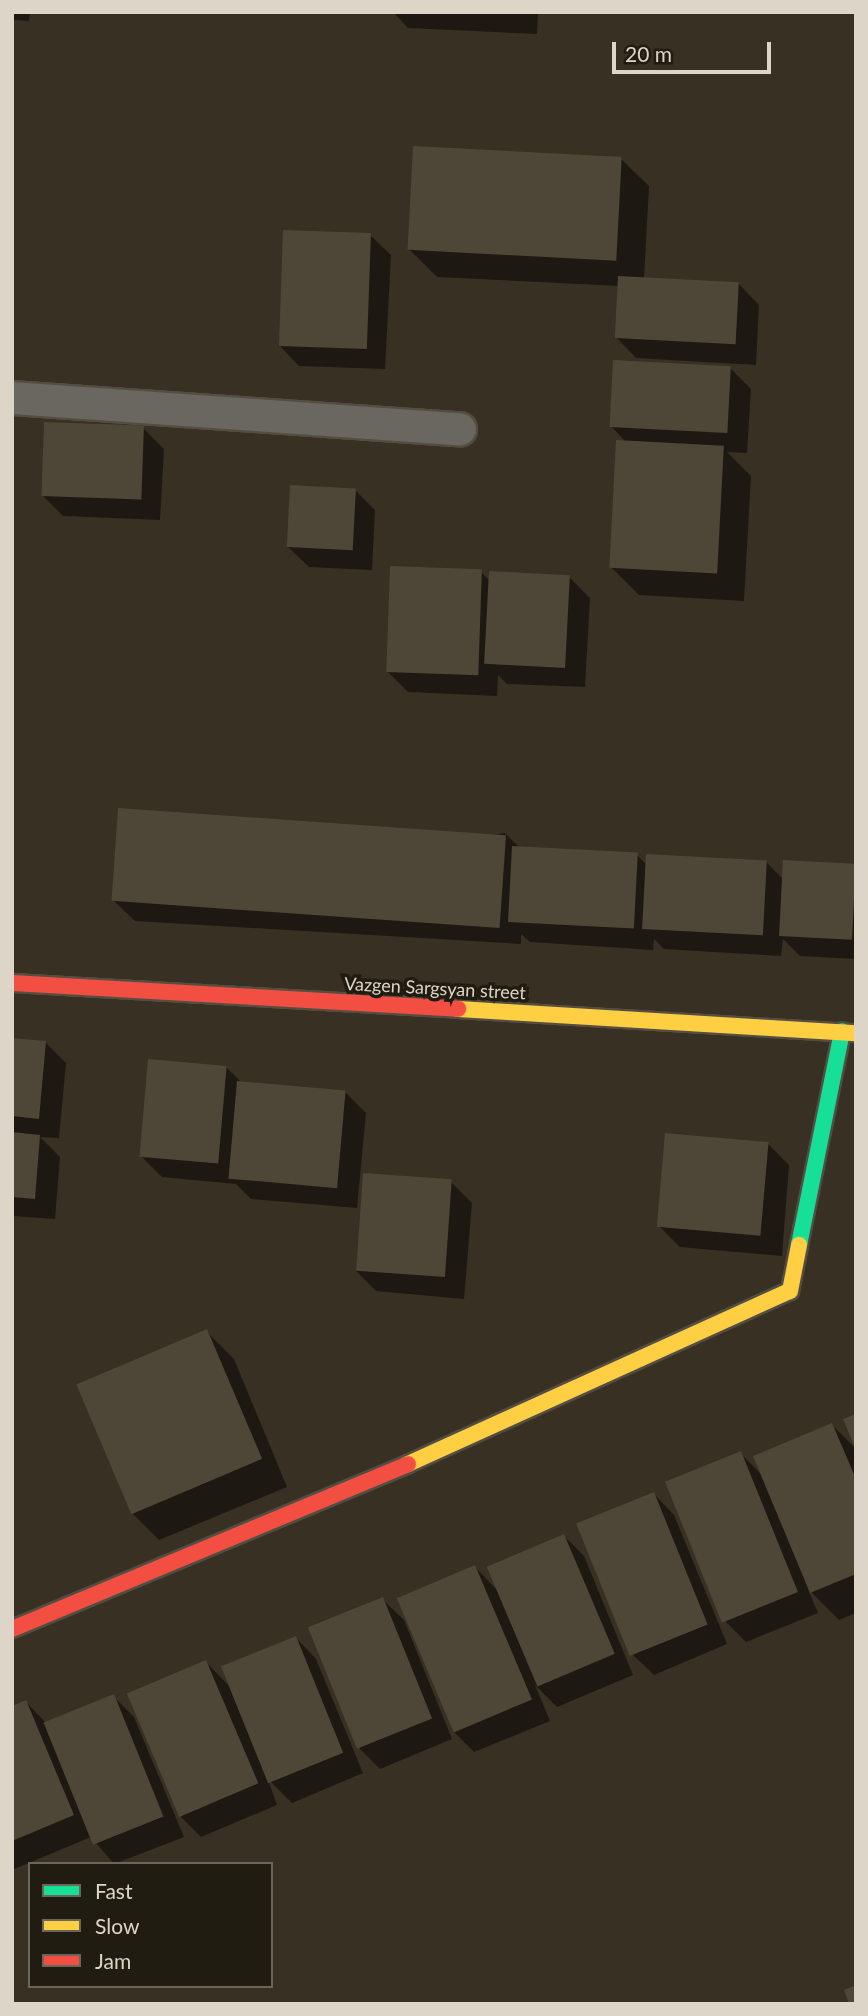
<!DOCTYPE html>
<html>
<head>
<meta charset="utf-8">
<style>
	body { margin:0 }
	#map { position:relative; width:868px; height:2016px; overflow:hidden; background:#373023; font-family:Lato,sans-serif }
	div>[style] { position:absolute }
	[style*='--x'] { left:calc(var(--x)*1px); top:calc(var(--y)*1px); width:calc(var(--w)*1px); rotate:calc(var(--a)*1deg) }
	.shadow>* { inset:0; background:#0007 }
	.building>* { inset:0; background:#4e4636; transform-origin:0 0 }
	.roads { filter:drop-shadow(2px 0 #534d42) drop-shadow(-2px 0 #534d42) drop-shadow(0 2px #534d42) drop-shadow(0 -2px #534d42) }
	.lane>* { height:32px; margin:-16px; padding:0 16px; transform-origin:16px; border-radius:16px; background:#6a6760 }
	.fast>* { height:16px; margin:-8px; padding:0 8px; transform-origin:8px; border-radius:8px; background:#16e098 }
	.slow>* { height:16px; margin:-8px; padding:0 8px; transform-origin:8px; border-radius:8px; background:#ffcf43 }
	.jam>* { height:16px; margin:-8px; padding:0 8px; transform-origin:8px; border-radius:8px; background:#f24e42 }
	span { translate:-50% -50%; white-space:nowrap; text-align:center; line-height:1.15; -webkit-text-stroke:7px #211c11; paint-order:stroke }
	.street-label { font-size:18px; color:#ddd5c7 }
	.frame { position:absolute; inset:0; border:14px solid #ddd5c7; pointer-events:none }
	.legend { position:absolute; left:28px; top:1862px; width:245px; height:126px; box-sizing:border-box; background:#211c11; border:2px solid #6c665a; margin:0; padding:9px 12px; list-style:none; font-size:21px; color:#ddd5c7 }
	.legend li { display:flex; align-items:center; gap:14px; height:35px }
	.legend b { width:35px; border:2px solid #6c665a }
	.scale { position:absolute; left:612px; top:42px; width:159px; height:32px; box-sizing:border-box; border:4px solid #ddd5c7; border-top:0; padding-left:9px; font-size:21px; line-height:24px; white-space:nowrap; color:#ddd5c7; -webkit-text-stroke:5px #211c11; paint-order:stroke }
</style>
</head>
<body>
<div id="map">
	<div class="shadow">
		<div style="clip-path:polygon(12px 12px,30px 12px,29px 21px,12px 20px)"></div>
		<div style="clip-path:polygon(393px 12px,538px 12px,537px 34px,408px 28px)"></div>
		<div style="clip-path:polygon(621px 159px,649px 186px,644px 279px,739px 284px,759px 305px,756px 365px,636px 358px,616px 337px,619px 286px,437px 277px,409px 249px)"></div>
		<div style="clip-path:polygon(370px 235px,391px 255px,385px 369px,299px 366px,279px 345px)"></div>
		<div style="clip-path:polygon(730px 368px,751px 389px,747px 453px,727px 452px,751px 476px,744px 601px,639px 595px,611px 567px,627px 443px,611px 426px)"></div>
		<div style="clip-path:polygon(143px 428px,164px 449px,160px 520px,63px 516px,42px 495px)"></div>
		<div style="clip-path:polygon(355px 490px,375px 510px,372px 570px,309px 567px,288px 547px)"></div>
		<div style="clip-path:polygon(481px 572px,490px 581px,569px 577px,590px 598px,585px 687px,507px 684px,498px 675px,497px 696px,408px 692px,387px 671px)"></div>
		<div style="clip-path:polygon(505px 833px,520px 848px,637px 855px,647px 865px,766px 862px,783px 879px,856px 866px,856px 959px,800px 956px,783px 939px,781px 956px,664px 949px,654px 939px,653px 950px,530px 942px,521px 934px,521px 944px,135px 921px,114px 901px)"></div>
		<div style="clip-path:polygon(12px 1039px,45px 1042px,66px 1063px,59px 1138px,40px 1137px,60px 1157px,55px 1219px,12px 1216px)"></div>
		<div style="clip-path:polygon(226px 1067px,242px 1083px,345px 1092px,366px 1113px,357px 1208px,251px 1199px,236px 1184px,162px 1177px,141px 1156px)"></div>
		<div style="clip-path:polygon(768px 1144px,789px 1165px,782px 1256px,680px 1247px,659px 1226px)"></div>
		<div style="clip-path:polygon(451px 1182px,472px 1203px,464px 1299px,376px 1291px,356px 1271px)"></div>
		<div style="clip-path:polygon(206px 1331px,234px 1359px,287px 1487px,159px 1540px,131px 1512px)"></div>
		<div style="clip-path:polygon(832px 1425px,856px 1449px,856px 1613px,839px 1620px,808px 1589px,818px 1613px,746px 1642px,726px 1622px,741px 1454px,763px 1476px)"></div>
		<div style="clip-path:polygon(654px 1494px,674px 1515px,727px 1644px,654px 1675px,633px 1655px)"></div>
		<div style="clip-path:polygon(564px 1536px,584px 1556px,633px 1675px,557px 1707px,535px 1685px,550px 1721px,474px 1752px,453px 1731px,475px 1567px,497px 1590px)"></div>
		<div style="clip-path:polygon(383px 1600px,404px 1620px,452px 1739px,380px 1769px,360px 1749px)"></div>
		<div style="clip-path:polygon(296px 1638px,316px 1659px,363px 1773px,292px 1803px,271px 1782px,255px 1742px,277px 1805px,201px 1837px,180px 1816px,206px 1662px,232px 1689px)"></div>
		<div style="clip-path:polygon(113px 1696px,134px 1717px,184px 1837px,114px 1864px,91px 1837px,12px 1870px,12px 1708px,26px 1702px,47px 1724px)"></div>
	</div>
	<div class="building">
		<div style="left:413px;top:146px;width:209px;height:104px;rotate:3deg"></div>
		<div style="left:283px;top:230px;width:88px;height:116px;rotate:2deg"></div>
		<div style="left:618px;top:276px;width:121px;height:62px;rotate:3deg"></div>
		<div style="left:613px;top:360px;width:118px;height:67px;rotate:3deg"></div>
		<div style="left:44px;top:422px;width:100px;height:74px;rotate:2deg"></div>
		<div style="left:616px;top:440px;width:108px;height:128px;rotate:3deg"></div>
		<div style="left:290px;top:485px;width:66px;height:62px;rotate:3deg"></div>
		<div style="left:390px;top:566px;width:92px;height:106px;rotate:2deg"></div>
		<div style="left:489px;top:571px;width:81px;height:93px;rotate:3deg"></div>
		<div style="left:118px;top:808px;width:389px;height:93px;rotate:4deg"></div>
		<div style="left:512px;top:846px;width:126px;height:76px;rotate:3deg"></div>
		<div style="left:646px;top:854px;width:121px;height:75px;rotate:3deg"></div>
		<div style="left:783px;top:860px;width:73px;height:76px;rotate:3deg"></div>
		<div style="clip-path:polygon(12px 1038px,46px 1041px,39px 1119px,12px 1116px)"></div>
		<div style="left:148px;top:1059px;width:79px;height:98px;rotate:5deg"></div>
		<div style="left:237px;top:1081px;width:109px;height:98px;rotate:5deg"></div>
		<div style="clip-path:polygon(12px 1132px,40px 1135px,35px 1199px,12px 1197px)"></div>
		<div style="left:665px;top:1133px;width:104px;height:94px;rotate:5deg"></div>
		<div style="left:363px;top:1173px;width:89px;height:98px;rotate:4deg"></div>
		<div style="left:207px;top:1329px;width:141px;height:142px;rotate:67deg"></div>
		<div style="clip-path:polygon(856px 1414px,856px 1450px,843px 1419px)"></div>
		<div style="clip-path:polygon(832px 1423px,856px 1479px,856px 1574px,810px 1593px,753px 1456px)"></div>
		<div style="left:741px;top:1451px;width:152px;height:82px;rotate:68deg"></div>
		<div style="left:654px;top:1492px;width:143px;height:84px;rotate:68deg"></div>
		<div style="left:564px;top:1534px;width:130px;height:84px;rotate:67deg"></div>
		<div style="left:475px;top:1565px;width:146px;height:85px;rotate:67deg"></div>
		<div style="left:383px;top:1597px;width:131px;height:81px;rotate:68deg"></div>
		<div style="left:296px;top:1636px;width:126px;height:81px;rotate:68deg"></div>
		<div style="left:206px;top:1660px;width:134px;height:86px;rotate:67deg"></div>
		<div style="left:114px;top:1694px;width:132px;height:76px;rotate:68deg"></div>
		<div style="clip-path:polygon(26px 1700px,74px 1815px,12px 1841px,12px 1706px)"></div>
		<div style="clip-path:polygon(856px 1985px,856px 2004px,849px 2004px,844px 1990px)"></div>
	</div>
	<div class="roads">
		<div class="lane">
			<div style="--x:12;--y:398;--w:449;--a:4"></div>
		</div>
		<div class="fast">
			<div style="--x:799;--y:1245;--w:218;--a:-78.6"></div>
		</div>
		<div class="slow">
			<div style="--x:458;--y:1009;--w:399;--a:3.5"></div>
			<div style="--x:408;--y:1464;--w:419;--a:-24.4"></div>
			<div style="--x:790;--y:1291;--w:47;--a:-78.9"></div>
		</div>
		<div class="jam">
			<div style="--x:12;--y:983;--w:447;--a:3.3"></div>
			<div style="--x:12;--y:1629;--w:429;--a:-22.6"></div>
		</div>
	</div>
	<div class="street-label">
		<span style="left:435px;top:988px;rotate:3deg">Vazgen Sargsyan street</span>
	</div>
	<div class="frame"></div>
	<ul class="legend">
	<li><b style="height:9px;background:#16e098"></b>Fast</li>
	<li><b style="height:9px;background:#ffcf43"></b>Slow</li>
	<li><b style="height:9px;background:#f24e42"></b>Jam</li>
	</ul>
	<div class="scale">20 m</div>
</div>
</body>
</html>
